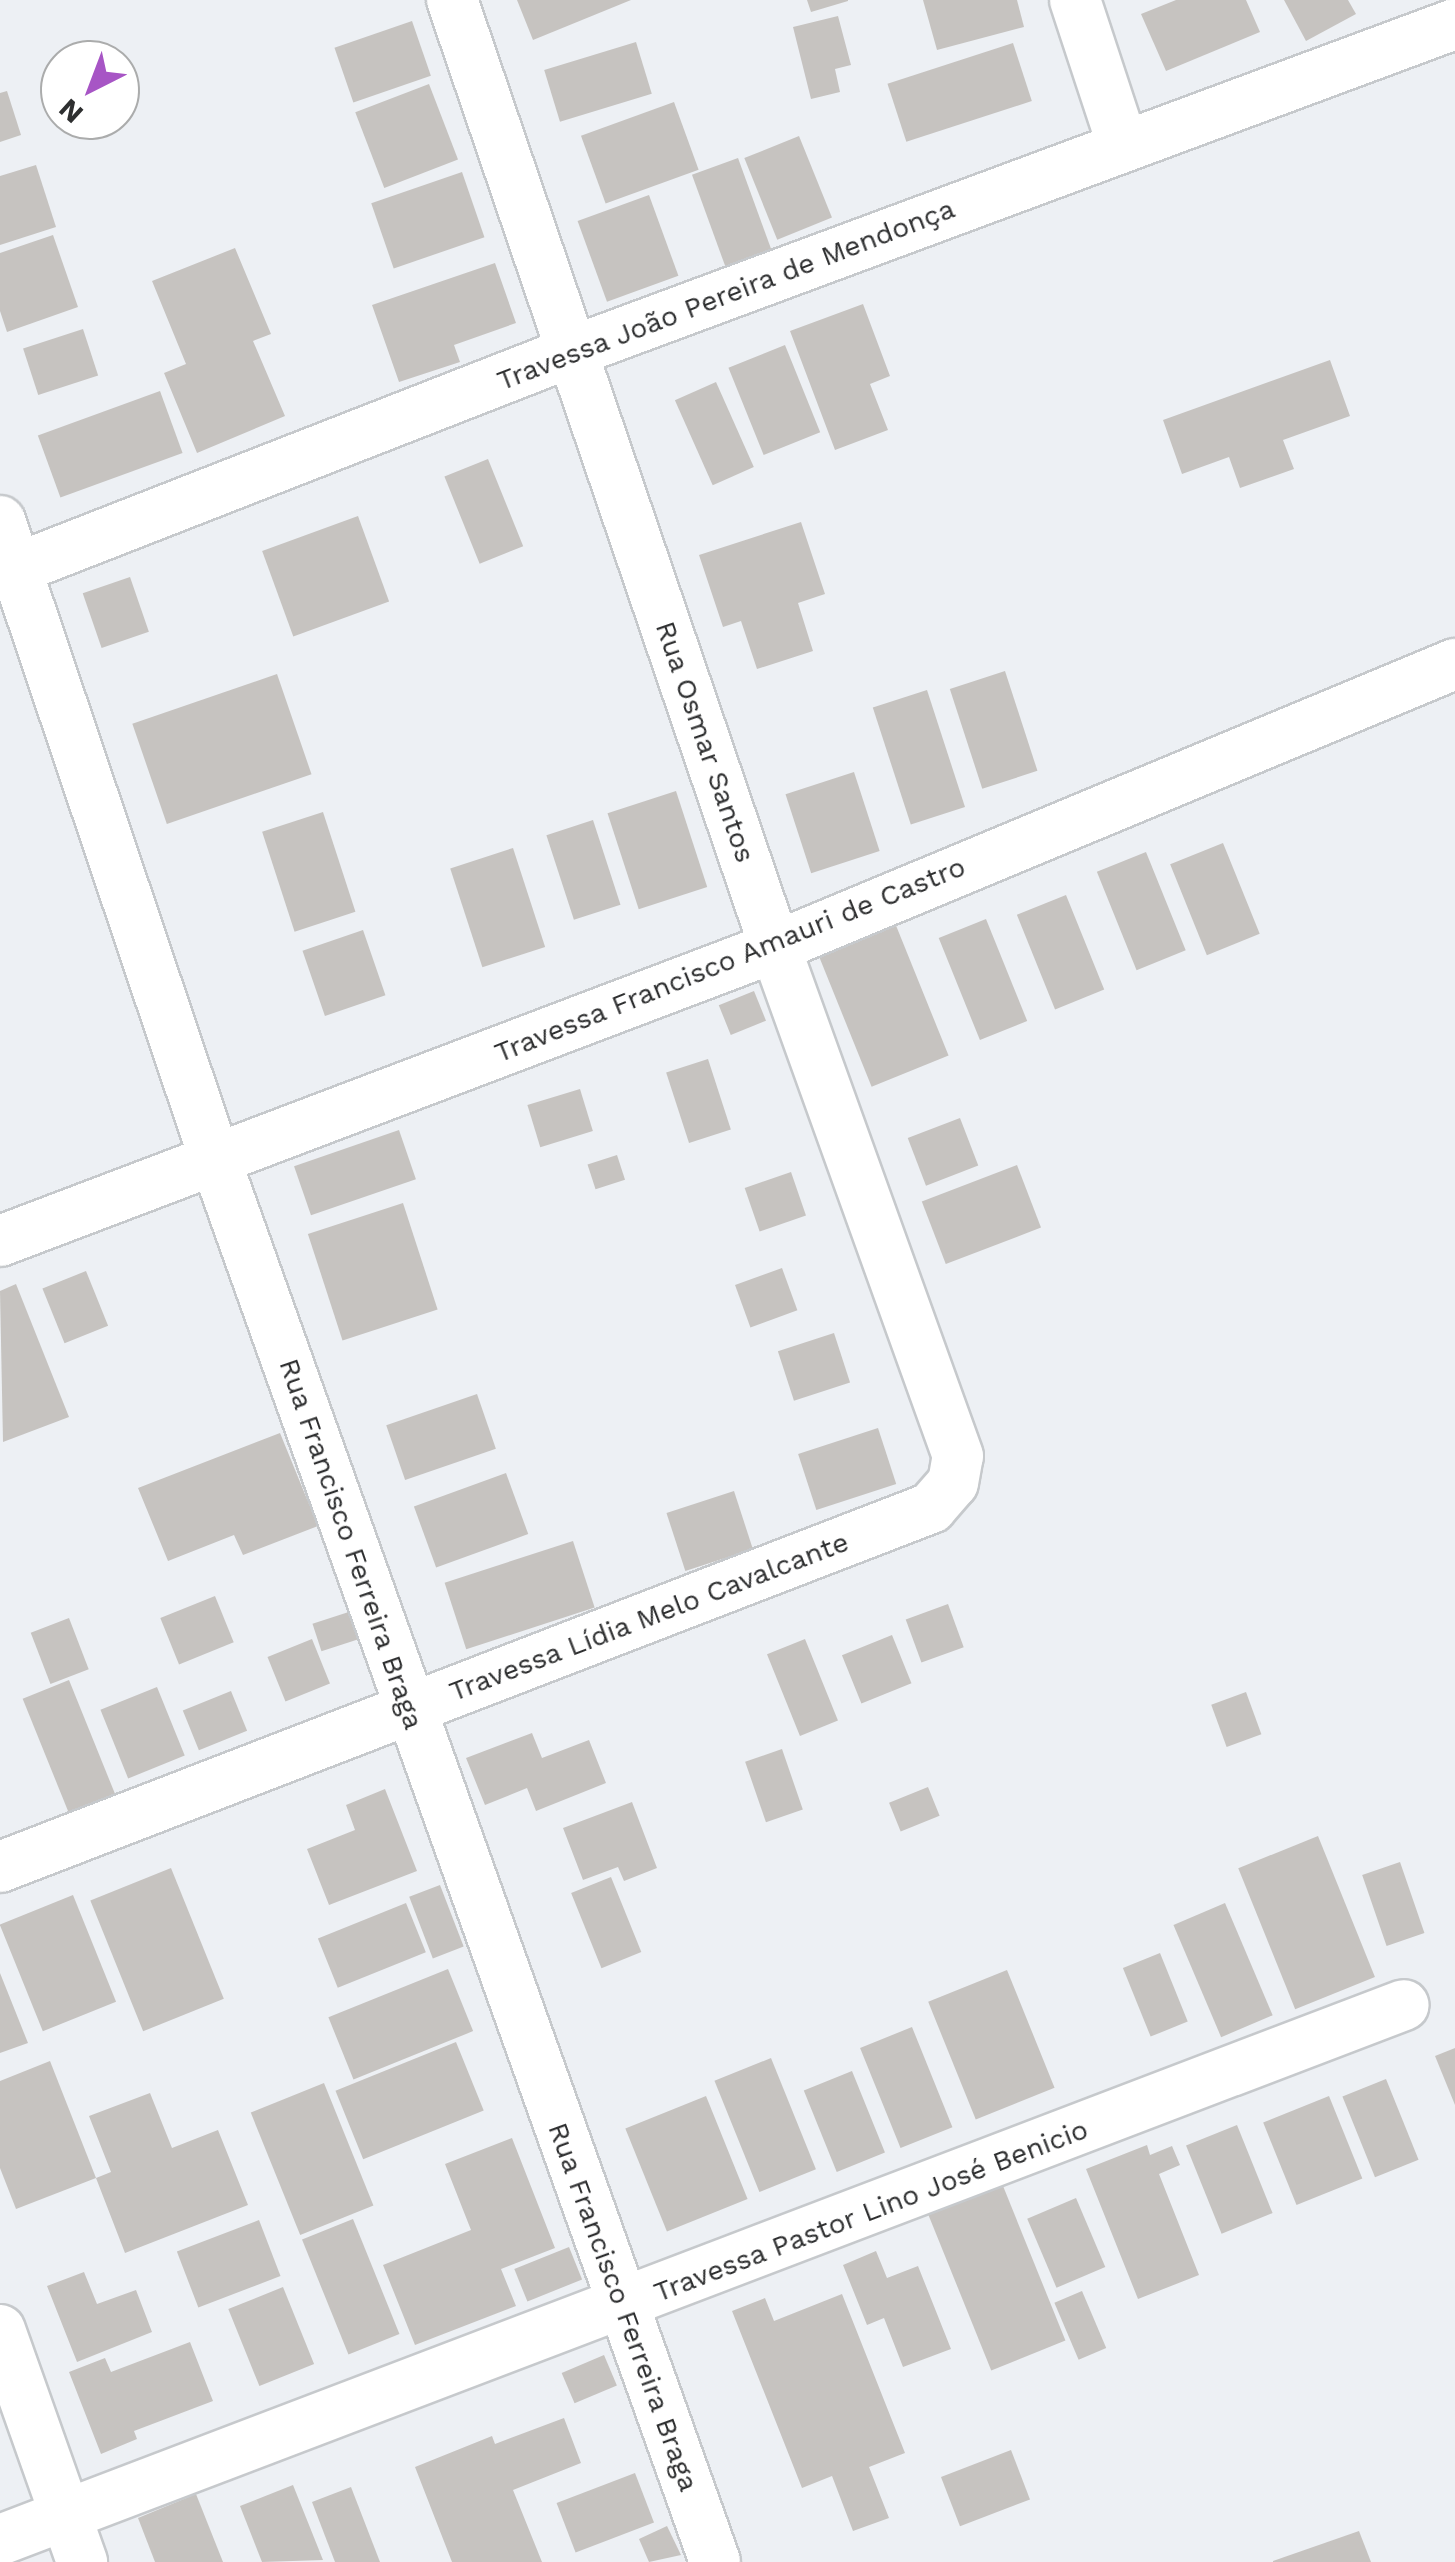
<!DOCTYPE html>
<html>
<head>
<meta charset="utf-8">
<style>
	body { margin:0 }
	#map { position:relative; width:1455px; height:2562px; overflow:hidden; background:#edf0f4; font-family:"Work Sans",sans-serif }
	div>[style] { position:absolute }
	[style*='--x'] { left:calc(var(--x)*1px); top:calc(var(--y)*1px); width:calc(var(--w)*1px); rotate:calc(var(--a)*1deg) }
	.building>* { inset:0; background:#c6c3c0; transform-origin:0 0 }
	.roads { filter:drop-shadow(2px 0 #c6c9cc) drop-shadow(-2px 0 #c6c9cc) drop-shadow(0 2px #c6c9cc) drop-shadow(0 -2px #c6c9cc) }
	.minor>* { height:50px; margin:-25px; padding:0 25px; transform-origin:25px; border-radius:25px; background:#fff }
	span { translate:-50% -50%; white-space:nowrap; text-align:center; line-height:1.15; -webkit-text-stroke:8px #fff; paint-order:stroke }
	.street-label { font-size:28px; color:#2e2f30 }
	.north { position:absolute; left:40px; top:40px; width:100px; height:100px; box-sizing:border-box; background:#fff; border:2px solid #abacac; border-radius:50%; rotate:222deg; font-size:28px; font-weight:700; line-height:40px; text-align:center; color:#2e2f30 }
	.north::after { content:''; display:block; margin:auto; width:35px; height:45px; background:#a755c5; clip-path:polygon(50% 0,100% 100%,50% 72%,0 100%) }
</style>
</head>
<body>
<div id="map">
	<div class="building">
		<div style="clip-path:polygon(517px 0,631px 0,533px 40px)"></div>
		<div style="clip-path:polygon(807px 0,848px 0,848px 1px,811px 12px)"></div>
		<div style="clip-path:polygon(923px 0,1017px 0,1024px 27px,937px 50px)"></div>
		<div style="clip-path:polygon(1176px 0,1246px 0,1260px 32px,1166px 71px,1141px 14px)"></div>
		<div style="clip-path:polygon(1284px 0,1348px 0,1356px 14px,1306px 41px)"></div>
		<div style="clip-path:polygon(838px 16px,851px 65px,835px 69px,840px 92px,811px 99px,793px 27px)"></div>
		<div style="left:412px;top:21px;width:58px;height:82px;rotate:71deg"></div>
		<div style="left:636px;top:42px;width:54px;height:96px;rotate:73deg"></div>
		<div style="left:1013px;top:43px;width:61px;height:132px;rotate:72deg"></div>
		<div style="left:429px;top:84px;width:81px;height:79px;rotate:69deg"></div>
		<div style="clip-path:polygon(7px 91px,21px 135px,0 142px,0 93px)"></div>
		<div style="left:674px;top:102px;width:72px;height:99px;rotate:70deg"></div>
		<div style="left:799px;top:136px;width:88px;height:59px;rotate:68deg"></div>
		<div style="left:738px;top:158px;width:99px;height:49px;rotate:70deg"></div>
		<div style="clip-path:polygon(36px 165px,56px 227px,0 245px,0 176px)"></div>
		<div style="left:462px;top:172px;width:69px;height:96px;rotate:71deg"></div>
		<div style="left:649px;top:195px;width:86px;height:76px;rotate:70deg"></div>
		<div style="clip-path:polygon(53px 235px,78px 307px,7px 332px,0 311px,0 253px)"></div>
		<div style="clip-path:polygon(235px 248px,271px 334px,253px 341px,285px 416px,197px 453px,164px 373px,186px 364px,152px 281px)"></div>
		<div style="clip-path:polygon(495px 263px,516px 323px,454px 345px,460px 362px,399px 382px,372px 305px)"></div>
		<div style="clip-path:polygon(863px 304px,890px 376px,870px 384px,888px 430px,835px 450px,790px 331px)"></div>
		<div style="left:83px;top:329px;width:49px;height:63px;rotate:72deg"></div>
		<div style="left:785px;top:345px;width:94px;height:61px;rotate:68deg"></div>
		<div style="clip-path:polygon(1330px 360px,1350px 416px,1283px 440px,1294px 469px,1240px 488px,1229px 457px,1182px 474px,1163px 420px)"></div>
		<div style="left:716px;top:382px;width:93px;height:45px;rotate:66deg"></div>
		<div style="left:160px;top:391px;width:66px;height:130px;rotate:70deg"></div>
		<div style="left:488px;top:459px;width:94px;height:47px;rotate:68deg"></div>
		<div style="left:358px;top:516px;width:91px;height:102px;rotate:70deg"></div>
		<div style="clip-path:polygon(801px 522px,825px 594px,798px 603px,813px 651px,757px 669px,741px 621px,723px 627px,699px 555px)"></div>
		<div style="left:130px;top:577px;width:58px;height:50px;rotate:71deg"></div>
		<div style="left:1005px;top:671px;width:105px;height:58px;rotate:72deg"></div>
		<div style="left:277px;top:674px;width:106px;height:153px;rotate:71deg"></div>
		<div style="left:927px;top:690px;width:123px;height:57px;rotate:72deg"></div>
		<div style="left:854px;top:772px;width:83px;height:72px;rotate:72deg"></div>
		<div style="left:676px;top:791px;width:101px;height:72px;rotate:72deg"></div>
		<div style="left:323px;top:812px;width:105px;height:64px;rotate:72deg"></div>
		<div style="left:593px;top:820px;width:89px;height:49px;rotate:72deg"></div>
		<div style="left:1223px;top:843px;width:98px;height:57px;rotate:68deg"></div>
		<div style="left:513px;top:848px;width:104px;height:66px;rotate:72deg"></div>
		<div style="left:1146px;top:852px;width:106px;height:53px;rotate:68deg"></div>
		<div style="left:1066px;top:895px;width:102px;height:53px;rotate:68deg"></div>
		<div style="left:986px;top:919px;width:110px;height:51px;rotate:68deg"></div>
		<div style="left:895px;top:923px;width:143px;height:83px;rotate:68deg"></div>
		<div style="left:363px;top:930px;width:69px;height:64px;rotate:71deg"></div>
		<div style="left:754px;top:991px;width:32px;height:38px;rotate:68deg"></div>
		<div style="left:708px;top:1059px;width:74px;height:44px;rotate:72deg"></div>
		<div style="left:580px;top:1089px;width:44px;height:55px;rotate:73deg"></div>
		<div style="left:960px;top:1118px;width:51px;height:56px;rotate:69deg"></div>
		<div style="left:399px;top:1130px;width:52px;height:111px;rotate:71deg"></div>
		<div style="left:617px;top:1155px;width:26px;height:31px;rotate:72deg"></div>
		<div style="left:1017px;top:1165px;width:67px;height:102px;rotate:69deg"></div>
		<div style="left:791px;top:1172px;width:46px;height:49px;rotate:71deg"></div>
		<div style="left:403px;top:1203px;width:112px;height:100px;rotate:72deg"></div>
		<div style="left:782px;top:1268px;width:45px;height:50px;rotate:70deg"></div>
		<div style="left:86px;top:1271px;width:59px;height:47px;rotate:68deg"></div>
		<div style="clip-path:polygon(16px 1284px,69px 1417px,3px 1442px,0 1291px)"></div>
		<div style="left:834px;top:1333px;width:52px;height:59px;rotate:72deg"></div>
		<div style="left:477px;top:1394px;width:58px;height:96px;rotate:71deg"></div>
		<div style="left:878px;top:1428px;width:59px;height:84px;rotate:72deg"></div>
		<div style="clip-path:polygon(280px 1433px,318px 1526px,243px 1555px,234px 1535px,168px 1561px,138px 1488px)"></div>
		<div style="left:506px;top:1473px;width:65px;height:98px;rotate:70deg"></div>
		<div style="left:734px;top:1491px;width:61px;height:71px;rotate:72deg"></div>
		<div style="left:573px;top:1541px;width:70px;height:135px;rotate:72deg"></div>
		<div style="left:215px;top:1596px;width:50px;height:59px;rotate:68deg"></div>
		<div style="left:948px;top:1604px;width:46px;height:45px;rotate:70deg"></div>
		<div style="left:361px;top:1608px;width:29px;height:51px;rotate:72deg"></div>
		<div style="left:69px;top:1618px;width:55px;height:41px;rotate:69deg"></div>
		<div style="left:892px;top:1635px;width:52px;height:54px;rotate:68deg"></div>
		<div style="left:312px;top:1639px;width:48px;height:48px;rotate:68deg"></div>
		<div style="left:805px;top:1639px;width:88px;height:41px;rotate:68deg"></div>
		<div style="left:69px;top:1680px;width:126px;height:50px;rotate:68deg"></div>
		<div style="left:157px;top:1687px;width:74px;height:61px;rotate:68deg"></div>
		<div style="left:231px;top:1691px;width:43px;height:52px;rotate:68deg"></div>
		<div style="left:1246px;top:1692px;width:45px;height:37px;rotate:70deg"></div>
		<div style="clip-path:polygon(532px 1733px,542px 1758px,589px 1740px,606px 1783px,536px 1811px,527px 1788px,485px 1805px,466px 1758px)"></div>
		<div style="left:782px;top:1749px;width:64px;height:39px;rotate:71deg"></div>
		<div style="left:928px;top:1787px;width:31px;height:42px;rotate:68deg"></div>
		<div style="clip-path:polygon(385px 1789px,417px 1871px,329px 1905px,307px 1849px,355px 1830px,346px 1805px)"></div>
		<div style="clip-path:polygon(632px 1802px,657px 1868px,624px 1881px,618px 1867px,583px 1880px,563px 1828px)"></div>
		<div style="left:1318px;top:1836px;width:152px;height:86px;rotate:68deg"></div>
		<div style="left:1400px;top:1862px;width:75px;height:40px;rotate:71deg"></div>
		<div style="left:171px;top:1868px;width:141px;height:87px;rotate:68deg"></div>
		<div style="left:611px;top:1877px;width:81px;height:43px;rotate:68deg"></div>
		<div style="left:440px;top:1885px;width:66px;height:33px;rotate:69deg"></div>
		<div style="left:73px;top:1895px;width:115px;height:79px;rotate:68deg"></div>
		<div style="left:406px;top:1903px;width:53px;height:95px;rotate:68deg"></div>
		<div style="left:1225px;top:1903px;width:122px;height:56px;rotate:67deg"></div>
		<div style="left:1160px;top:1953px;width:74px;height:40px;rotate:68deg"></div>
		<div style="left:448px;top:1969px;width:67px;height:129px;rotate:68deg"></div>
		<div style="left:1007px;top:1970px;width:127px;height:85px;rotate:68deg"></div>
		<div style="clip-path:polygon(0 1973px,28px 2043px,0 2053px)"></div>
		<div style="left:912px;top:2027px;width:108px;height:56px;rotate:68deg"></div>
		<div style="left:456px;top:2042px;width:74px;height:130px;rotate:68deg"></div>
		<div style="clip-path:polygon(1455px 2048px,1455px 2105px,1435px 2056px)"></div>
		<div style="left:771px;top:2058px;width:120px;height:61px;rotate:68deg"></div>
		<div style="clip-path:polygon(50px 2061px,96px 2178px,16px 2209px,0 2168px,0 2081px)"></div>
		<div style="left:852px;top:2071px;width:88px;height:52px;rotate:68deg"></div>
		<div style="left:1386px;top:2079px;width:87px;height:47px;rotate:68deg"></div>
		<div style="left:324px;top:2083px;width:132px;height:79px;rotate:68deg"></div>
		<div style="clip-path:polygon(150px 2093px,172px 2148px,218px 2130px,248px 2205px,125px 2253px,96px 2178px,111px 2172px,89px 2116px)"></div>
		<div style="left:706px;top:2096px;width:111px;height:87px;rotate:68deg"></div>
		<div style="left:1329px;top:2096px;width:89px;height:71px;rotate:68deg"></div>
		<div style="left:1237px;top:2125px;width:95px;height:55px;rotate:68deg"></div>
		<div style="clip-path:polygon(512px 2138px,555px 2248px,501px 2269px,516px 2306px,415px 2345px,383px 2265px,471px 2230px,445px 2164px)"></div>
		<div style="clip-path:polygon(1147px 2145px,1150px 2155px,1172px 2146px,1180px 2165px,1159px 2174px,1199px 2275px,1138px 2299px,1086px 2169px)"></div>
		<div style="left:1001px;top:2181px;width:172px;height:80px;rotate:68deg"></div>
		<div style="left:1076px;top:2198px;width:75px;height:53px;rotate:67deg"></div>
		<div style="left:353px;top:2219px;width:124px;height:55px;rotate:68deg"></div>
		<div style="left:259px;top:2220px;width:60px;height:88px;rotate:69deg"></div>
		<div style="left:569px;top:2247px;width:35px;height:59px;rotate:68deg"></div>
		<div style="clip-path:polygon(876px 2251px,887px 2278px,918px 2266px,951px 2349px,903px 2367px,884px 2318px,867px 2325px,843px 2265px)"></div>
		<div style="clip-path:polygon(84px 2272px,97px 2304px,136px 2290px,152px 2332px,77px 2362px,47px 2286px)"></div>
		<div style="left:283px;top:2287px;width:83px;height:59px;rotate:68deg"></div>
		<div style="left:1082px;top:2291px;width:62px;height:30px;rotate:67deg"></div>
		<div style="clip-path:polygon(842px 2294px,905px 2453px,869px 2467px,889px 2518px,853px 2531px,832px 2476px,802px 2488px,732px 2311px,765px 2298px,774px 2321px)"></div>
		<div style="clip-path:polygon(190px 2342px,213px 2401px,134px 2431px,137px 2439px,101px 2454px,69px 2372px,105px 2358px,111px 2372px)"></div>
		<div style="left:604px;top:2355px;width:33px;height:46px;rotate:67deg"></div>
		<div style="clip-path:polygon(564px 2418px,581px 2463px,513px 2490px,542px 2562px,452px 2562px,415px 2467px,492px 2436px,495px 2444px)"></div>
		<div style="left:1011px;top:2450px;width:53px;height:75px;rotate:69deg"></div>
		<div style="left:635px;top:2473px;width:53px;height:84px;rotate:69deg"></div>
		<div style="clip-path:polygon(293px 2485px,323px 2560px,262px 2562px,240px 2506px)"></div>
		<div style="clip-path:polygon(351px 2487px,380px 2562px,335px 2562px,312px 2502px)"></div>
		<div style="clip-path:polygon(196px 2494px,223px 2562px,155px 2562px,138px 2518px)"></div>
		<div style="clip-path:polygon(667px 2526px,681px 2555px,649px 2562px,639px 2539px)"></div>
		<div style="clip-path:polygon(1359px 2531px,1371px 2562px,1273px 2562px,1273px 2561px)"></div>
	</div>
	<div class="roads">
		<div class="minor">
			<div style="--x:1075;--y:0;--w:154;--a:71.8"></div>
			<div style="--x:0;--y:521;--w:673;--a:71.38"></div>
			<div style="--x:215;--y:1159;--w:1489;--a:70.38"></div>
			<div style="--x:0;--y:575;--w:613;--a:-21.33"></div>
			<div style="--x:571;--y:352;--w:943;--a:-20.36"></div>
			<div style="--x:0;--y:1241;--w:829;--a:-20.77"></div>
			<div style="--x:775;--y:947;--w:737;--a:-22.6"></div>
			<div style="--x:0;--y:1867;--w:998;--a:-21.09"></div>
			<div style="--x:931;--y:1508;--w:33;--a:-49"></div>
			<div style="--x:953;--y:1483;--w:27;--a:-80"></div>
			<div style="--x:958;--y:1456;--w:541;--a:-109.77"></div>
			<div style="--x:775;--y:947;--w:1001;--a:-108.83"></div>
			<div style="--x:0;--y:2330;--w:246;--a:70.5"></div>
			<div style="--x:0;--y:2540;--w:1502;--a:-20.86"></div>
		</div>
	</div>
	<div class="street-label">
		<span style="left:726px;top:295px;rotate:-21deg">Travessa João Pereira de Mendonça</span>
		<span style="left:705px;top:742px;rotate:71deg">Rua Osmar Santos</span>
		<span style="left:730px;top:960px;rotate:-22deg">Travessa Francisco Amauri de Castro</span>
		<span style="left:351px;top:1544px;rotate:71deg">Rua Francisco Ferreira Braga</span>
		<span style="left:649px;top:1617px;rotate:-21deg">Travessa Lídia Melo Cavalcante</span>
		<span style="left:871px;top:2211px;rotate:-21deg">Travessa Pastor Lino José Benicio</span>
		<span style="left:623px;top:2307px;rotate:70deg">Rua Francisco Ferreira Braga</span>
	</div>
	<div class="north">N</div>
</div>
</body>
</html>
